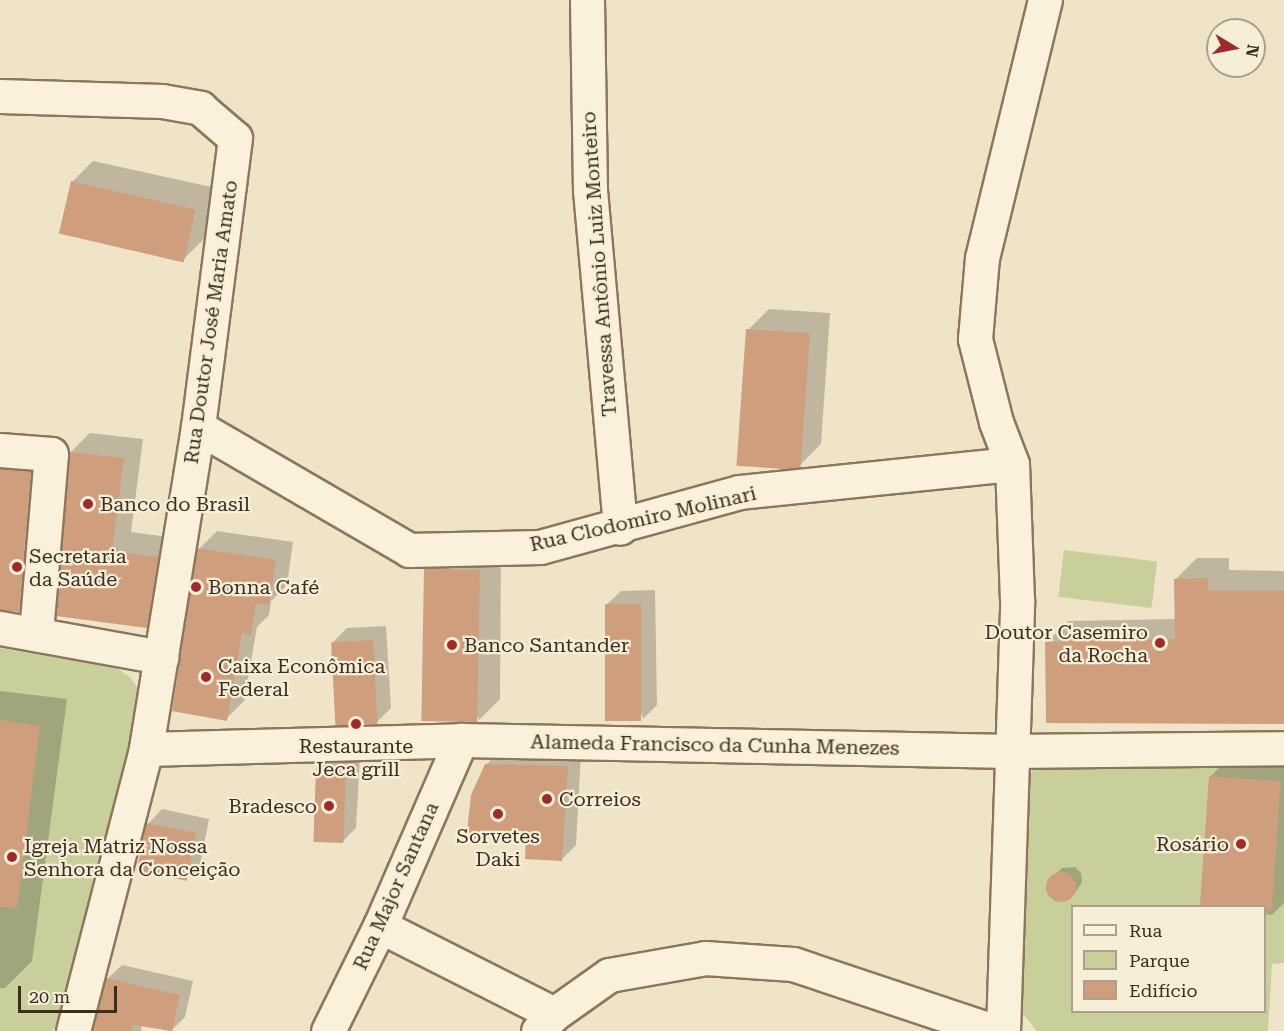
<!DOCTYPE html>
<html>
<head>
<meta charset="utf-8">
<style>
	body { margin:0 }
	#map { position:relative; width:1284px; height:1031px; overflow:hidden; background:#f0e4c8; font-family:"Roboto Serif",serif }
	div>[style] { position:absolute }
	[style*='--x'] { left:calc(var(--x)*1px); top:calc(var(--y)*1px); width:calc(var(--w)*1px); rotate:calc(var(--a)*1deg) }
	.green>* { inset:0; background:#c9cf9b; transform-origin:0 0 }
	.shadow>* { inset:0; background:#0003 }
	.building>* { inset:0; background:#cf9f7d; transform-origin:0 0 }
	.round { border-radius:50% }
	.roads { filter:drop-shadow(2px 0 #8d765c) drop-shadow(-2px 0 #8d765c) drop-shadow(0 2px #8d765c) drop-shadow(0 -2px #8d765c) }
	.minor>* { height:33px; margin:-16.5px; padding:0 16.5px; transform-origin:16.5px; border-radius:16.5px; background:#faf1dc }
	.dots>* { width:16px; height:16px; translate:-50% -50%; box-sizing:border-box; border:3px solid #f7eed8; border-radius:50% }
	span { translate:-50% -50%; white-space:nowrap; text-align:center; line-height:1.15; -webkit-text-stroke:4.5px #f7eed8; paint-order:stroke }
	.street-label { font-size:20px; color:#3d2e20 }
	.poi-label { font-size:20px; color:#3d2e20 }
	.left { translate:0 -50%; text-align:left }
	.right { translate:-100% -50%; text-align:right }
	.legend { position:absolute; left:1071px; top:905px; width:195px; height:108px; box-sizing:border-box; background:#f7eed8; border:2px solid #ada18e; margin:0; padding:8px 10px; list-style:none; font-size:18px; color:#3d2e20 }
	.legend li { display:flex; align-items:center; gap:12px; height:30px }
	.legend b { width:30px; border:2px solid #ada18e }
	.north { position:absolute; left:1206px; top:18px; width:60px; height:60px; box-sizing:border-box; background:#f7eed8; border:2px solid #ada18e; border-radius:50%; rotate:100deg; font-size:16px; font-weight:700; line-height:24px; text-align:center; color:#3d2e20 }
	.north::after { content:''; display:block; margin:auto; width:21px; height:27px; background:#9e2a2b; clip-path:polygon(50% 0,100% 100%,50% 72%,0 100%) }
	.scale { position:absolute; left:18px; top:986px; width:99px; height:27px; box-sizing:border-box; border:3px solid #3d2e20; border-top:0; padding-left:8px; font-size:18px; line-height:21px; white-space:nowrap; color:#3d2e20; -webkit-text-stroke:4px #f7eed8; paint-order:stroke }
</style>
</head>
<body>
<div id="map">
	<div class="green">
		<div style="left:1064px;top:550px;width:94px;height:47px;rotate:7deg"></div>
		<div style="clip-path:polygon(0 648px,116px 668px,130px 677px,138px 689px,139px 710px,60px 1021px,52px 1031px,0 1031px)"></div>
		<div style="clip-path:polygon(evenodd,1037px 764px,1284px 764px,1284px 963px,1272px 964px,1268px 1031px,1037px 1031px,1022px 1013px,1030px 775px,1037px 764px,1072px 906px,1264px 906px,1264px 1012px,1072px 1012px,1072px 906px)"></div>
	</div>
	<div class="shadow">
		<div style="clip-path:polygon(93px 161px,216px 188px,205px 238px,184px 259px,72px 182px)"></div>
		<div style="clip-path:polygon(769px 309px,830px 313px,821px 444px,800px 465px,748px 330px)"></div>
		<div style="clip-path:polygon(90px 433px,143px 439px,131px 532px,176px 538px,165px 607px,146px 626px,58px 615px,71px 452px)"></div>
		<div style="clip-path:polygon(57px 445px,45px 584px,18px 611px,0 610px,0 447px)"></div>
		<div style="clip-path:polygon(217px 531px,293px 542px,287px 585px,271px 601px,269px 615px,257px 627px,244px 701px,226px 719px,199px 549px)"></div>
		<div style="clip-path:polygon(446px 549px,501px 549px,500px 699px,479px 720px,425px 570px)"></div>
		<div style="clip-path:polygon(1197px 558px,1229px 558px,1229px 570px,1284px 571px,1284px 722px,1047px 642px,1068px 621px,1176px 619px,1176px 579px)"></div>
		<div style="clip-path:polygon(655px 590px,657px 705px,643px 719px,606px 605px,621px 591px)"></div>
		<div style="clip-path:polygon(386px 626px,391px 708px,377px 722px,333px 642px,347px 628px)"></div>
		<div style="clip-path:polygon(0 691px,67px 699px,32px 961px,5px 988px,0 988px)"></div>
		<div style="clip-path:polygon(500px 750px,581px 752px,576px 845px,562px 859px,528px 831px,486px 765px)"></div>
		<div style="clip-path:polygon(332px 754px,360px 756px,356px 828px,342px 842px,318px 768px)"></div>
		<div style="clip-path:polygon(1231px 756px,1284px 759px,1284px 903px,1272px 915px,1264px 914px,1264px 906px,1203px 906px,1210px 777px)"></div>
		<div style="clip-path:polygon(162px 809px,209px 819px,200px 865px,186px 879px,148px 824px)"></div>
		<div style="clip-path:polygon(1075px 867px,1081px 873px,1082px 882px,1077px 890px,1061px 900px,1050px 894px,1048px 886px,1055px 875px,1062px 868px)"></div>
		<div style="clip-path:polygon(122px 965px,193px 981px,185px 1017px,171px 1031px,142px 1025px,141px 1031px,93px 1031px,107px 979px)"></div>
	</div>
	<div class="building">
		<div style="left:71px;top:181px;width:128px;height:54px;rotate:13deg"></div>
		<div style="left:746px;top:329px;width:64px;height:137px;rotate:4deg"></div>
		<div style="clip-path:polygon(69px 452px,124px 458px,112px 551px,158px 557px,147px 628px,56px 616px)"></div>
		<div style="clip-path:polygon(0 469px,31px 471px,19px 612px,0 610px)"></div>
		<div style="clip-path:polygon(197px 548px,276px 560px,269px 605px,256px 603px,251px 635px,242px 633px,227px 721px,172px 711px)"></div>
		<div style="left:424px;top:569px;width:56px;height:152px;rotate:1deg"></div>
		<div style="clip-path:polygon(1208px 578px,1208px 591px,1284px 591px,1284px 724px,1046px 723px,1045px 642px,1175px 639px,1174px 579px)"></div>
		<div style="left:605px;top:604px;width:36px;height:117px"></div>
		<div style="left:373px;top:640px;width:84px;height:42px;rotate:87deg"></div>
		<div style="clip-path:polygon(0 720px,40px 726px,17px 908px,0 907px)"></div>
		<div style="clip-path:polygon(485px 764px,568px 766px,562px 861px,525px 859px,526px 833px,466px 840px,471px 795px)"></div>
		<div style="left:316px;top:768px;width:30px;height:74px;rotate:2deg"></div>
		<div style="left:1209px;top:776px;width:72px;height:130px;rotate:4deg"></div>
		<div style="left:146px;top:823px;width:51px;height:49px;rotate:11deg"></div>
		<div class="round" style="left:1046px;top:872px;width:30px;height:30px"></div>
		<div style="clip-path:polygon(106px 978px,180px 995px,172px 1031px,133px 1025px,131px 1031px,92px 1031px)"></div>
	</div>
	<div class="roads">
		<div class="minor">
			<div style="--x:587;--y:0;--w:190;--a:89.1"></div>
			<div style="--x:590;--y:190;--w:339;--a:84.9"></div>
			<div style="--x:0;--y:96;--w:162;--a:1.8"></div>
			<div style="--x:162;--y:101;--w:39;--a:10"></div>
			<div style="--x:200;--y:108;--w:46;--a:40.6"></div>
			<div style="--x:235;--y:138;--w:291;--a:97.3"></div>
			<div style="--x:198;--y:427;--w:326;--a:99.2"></div>
			<div style="--x:146;--y:749;--w:291;--a:104.5"></div>
			<div style="--x:198;--y:427;--w:244;--a:30.2"></div>
			<div style="--x:409;--y:550;--w:131;--a:-1.3"></div>
			<div style="--x:540;--y:547;--w:207;--a:-15.4"></div>
			<div style="--x:740;--y:492;--w:273;--a:-5.9"></div>
			<div style="--x:0;--y:450;--w:51;--a:4.5"></div>
			<div style="--x:51;--y:454;--w:181;--a:94.8"></div>
			<div style="--x:0;--y:628;--w:164;--a:10.2"></div>
			<div style="--x:146;--y:749;--w:315;--a:-1.6"></div>
			<div style="--x:461;--y:740;--w:549;--a:1.15"></div>
			<div style="--x:1010;--y:751;--w:274;--a:-0.6"></div>
			<div style="--x:380;--y:926;--w:195;--a:26.8"></div>
			<div style="--x:328;--y:1031;--w:117;--a:-63.7"></div>
			<div style="--x:380;--y:926;--w:203;--a:-66.5"></div>
			<div style="--x:538;--y:1031;--w:23;--a:-47"></div>
			<div style="--x:554;--y:1014;--w:67;--a:-35.3"></div>
			<div style="--x:609;--y:975;--w:97;--a:-10"></div>
			<div style="--x:705;--y:958;--w:88;--a:3.9"></div>
			<div style="--x:793;--y:964;--w:211;--a:18.5"></div>
			<div style="--x:1003;--y:1031;--w:431;--a:-88.1"></div>
			<div style="--x:1017;--y:600;--w:136;--a:-92.1"></div>
			<div style="--x:1012;--y:464;--w:45;--a:-110.9"></div>
			<div style="--x:996;--y:422;--w:86;--a:-104.2"></div>
			<div style="--x:975;--y:339;--w:81;--a:-85.1"></div>
			<div style="--x:982;--y:258;--w:266;--a:-76.3"></div>
		</div>
	</div>
	<div class="dots">
		<div style="left:88px;top:504px;background:#9e2a2b"></div>
		<div style="left:17px;top:567px;background:#9e2a2b"></div>
		<div style="left:196px;top:587px;background:#9e2a2b"></div>
		<div style="left:1160px;top:643px;background:#9e2a2b"></div>
		<div style="left:452px;top:645px;background:#9e2a2b"></div>
		<div style="left:206px;top:677px;background:#9e2a2b"></div>
		<div style="left:356px;top:724px;background:#9e2a2b"></div>
		<div style="left:547px;top:799px;background:#9e2a2b"></div>
		<div style="left:329px;top:806px;background:#9e2a2b"></div>
		<div style="left:498px;top:814px;background:#9e2a2b"></div>
		<div style="left:1241px;top:844px;background:#9e2a2b"></div>
		<div style="left:12px;top:857px;background:#9e2a2b"></div>
	</div>
	<div class="street-label">
		<span style="left:599px;top:264px;rotate:-94deg">Travessa Antônio Luiz Monteiro</span>
		<span style="left:211px;top:322px;rotate:-82deg">Rua Doutor José Maria Amato</span>
		<span style="left:643px;top:519px;rotate:-13deg">Rua Clodomiro Molinari</span>
		<span style="left:715px;top:745px;rotate:1deg">Alameda Francisco da Cunha Menezes</span>
		<span style="left:396px;top:886px;rotate:-66deg">Rua Major Santana</span>
	</div>
	<div class="poi-label">
		<span class="left" style="left:100px;top:504px">Banco do Brasil</span>
		<span class="left" style="left:29px;top:568px">Secretaria<br>da Saúde</span>
		<span class="left" style="left:208px;top:587px">Bonna Café</span>
		<span class="right" style="left:1148px;top:644px">Doutor Casemiro<br>da Rocha</span>
		<span class="left" style="left:464px;top:645px">Banco Santander</span>
		<span class="left" style="left:218px;top:678px">Caixa Econômica<br>Federal</span>
		<span style="left:356px;top:758px">Restaurante<br>Jeca grill</span>
		<span class="left" style="left:559px;top:799px">Correios</span>
		<span class="right" style="left:317px;top:806px">Bradesco</span>
		<span style="left:498px;top:848px">Sorvetes<br>Daki</span>
		<span class="right" style="left:1229px;top:844px">Rosário</span>
		<span class="left" style="left:24px;top:858px">Igreja Matriz Nossa<br>Senhora da Conceição</span>
	</div>
	<ul class="legend">
	<li><b style="height:8px;background:#faf1dc"></b>Rua</li>
	<li><b style="height:16px;background:#c9cf9b"></b>Parque</li>
	<li><b style="height:16px;background:#cf9f7d"></b>Edifício</li>
	</ul>
	<div class="north">N</div>
	<div class="scale">20 m</div>
</div>
</body>
</html>
